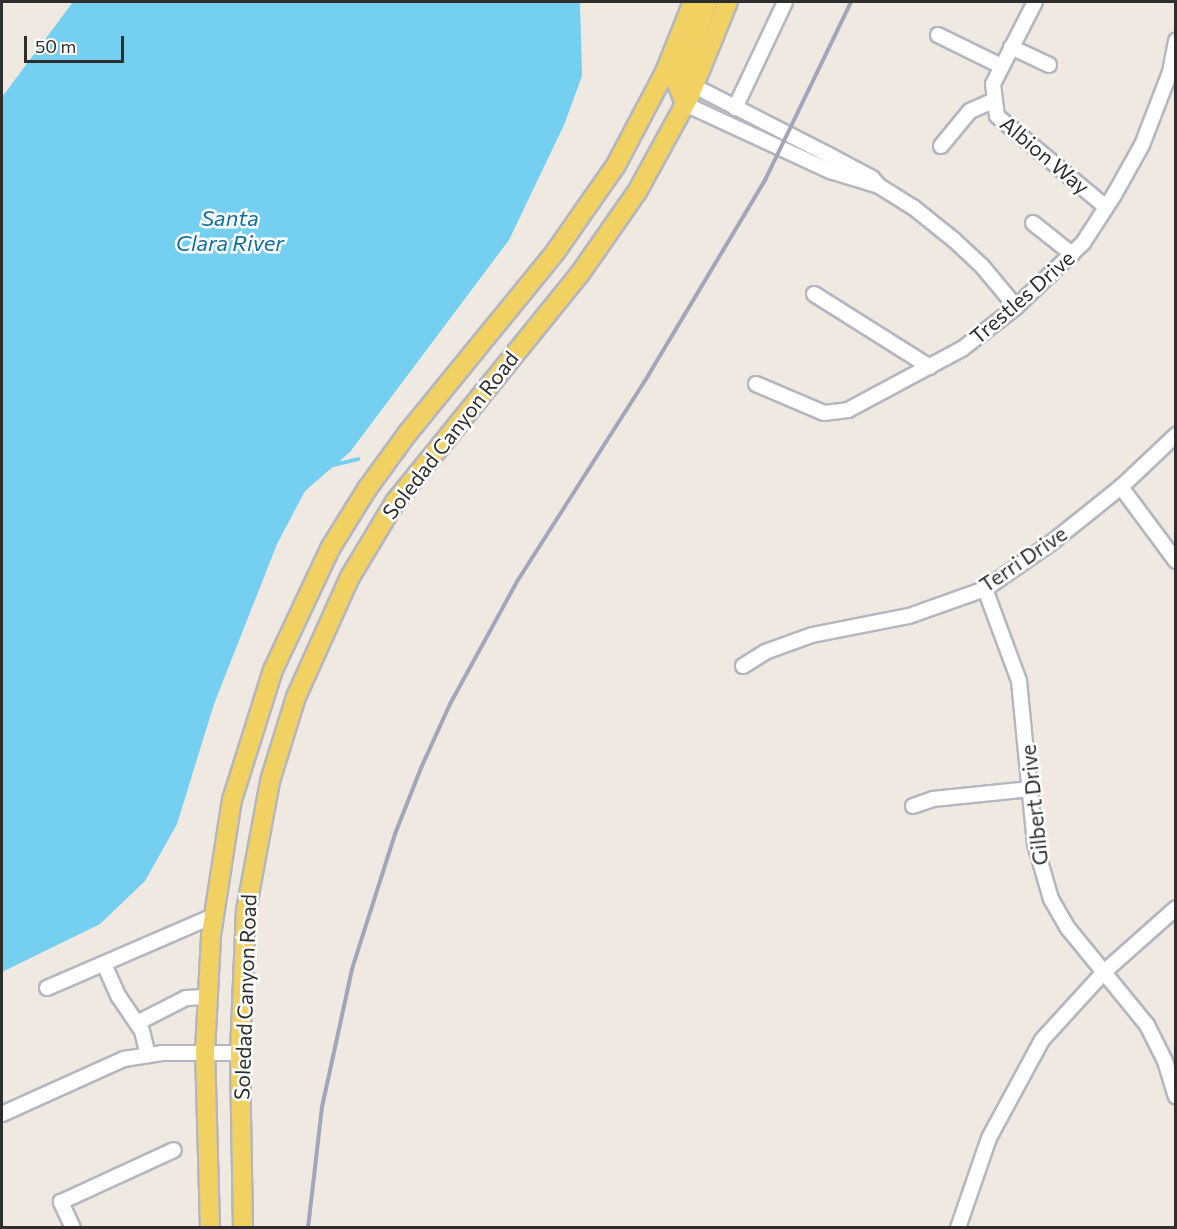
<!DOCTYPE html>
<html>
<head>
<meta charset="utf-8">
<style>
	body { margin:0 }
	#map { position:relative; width:1177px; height:1229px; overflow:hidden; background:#efe9e1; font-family:Commissioner,sans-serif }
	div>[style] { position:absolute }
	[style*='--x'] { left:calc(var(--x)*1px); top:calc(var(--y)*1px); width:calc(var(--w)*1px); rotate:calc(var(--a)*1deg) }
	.water>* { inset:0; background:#75cff0 }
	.stream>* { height:4px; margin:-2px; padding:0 2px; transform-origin:2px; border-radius:2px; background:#75cff0 }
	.roads { filter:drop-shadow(2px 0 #b4b7c1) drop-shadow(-2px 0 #b4b7c1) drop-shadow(0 2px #b4b7c1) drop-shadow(0 -2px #b4b7c1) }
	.minor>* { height:14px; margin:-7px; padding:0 7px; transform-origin:7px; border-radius:7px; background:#fff }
	.major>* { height:18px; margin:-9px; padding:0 9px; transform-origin:9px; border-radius:9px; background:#f2d163 }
	.rail>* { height:4px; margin:-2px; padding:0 2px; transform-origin:2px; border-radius:2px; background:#a3a6b8 }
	span { translate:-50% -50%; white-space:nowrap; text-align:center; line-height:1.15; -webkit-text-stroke:5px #fff; paint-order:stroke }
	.street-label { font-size:21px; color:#2e2e2e }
	.water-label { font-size:22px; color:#0d6fa3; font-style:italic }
	.frame { position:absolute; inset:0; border:3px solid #2e2e2e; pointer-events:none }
	.scale { position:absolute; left:24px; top:36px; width:100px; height:27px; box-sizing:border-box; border:3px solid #2e2e2e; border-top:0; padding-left:8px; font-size:18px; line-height:21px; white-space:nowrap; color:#2e2e2e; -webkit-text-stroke:4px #fff; paint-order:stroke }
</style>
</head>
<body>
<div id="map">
	<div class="water">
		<div style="clip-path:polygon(73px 2px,580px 2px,582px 76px,564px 125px,509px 240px,350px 452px,305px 491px,277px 544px,214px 704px,177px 824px,145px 881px,100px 924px,2px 972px,2px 97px)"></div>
	</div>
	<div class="stream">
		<div style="--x:333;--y:465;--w:26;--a:-13"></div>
	</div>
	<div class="roads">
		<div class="minor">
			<div style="--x:1035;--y:2;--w:92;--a:117.1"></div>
			<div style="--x:993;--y:84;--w:32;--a:83"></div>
			<div style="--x:997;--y:116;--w:142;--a:39.9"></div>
			<div style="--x:938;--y:35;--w:70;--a:26.2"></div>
			<div style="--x:1011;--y:47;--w:42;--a:25.3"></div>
			<div style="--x:685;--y:104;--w:160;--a:24.8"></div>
			<div style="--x:830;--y:171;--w:51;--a:17"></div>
			<div style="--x:879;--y:186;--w:11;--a:-131"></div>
			<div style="--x:872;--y:178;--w:51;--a:-151.9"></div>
			<div style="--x:827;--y:154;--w:149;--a:-152.9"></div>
			<div style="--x:735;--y:108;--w:117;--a:-64.7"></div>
			<div style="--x:941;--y:146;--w:45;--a:-50.4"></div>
			<div style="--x:970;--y:111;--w:24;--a:-24"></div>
			<div style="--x:879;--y:186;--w:40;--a:32"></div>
			<div style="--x:913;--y:207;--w:53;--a:38.8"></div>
			<div style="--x:954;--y:240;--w:38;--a:43"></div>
			<div style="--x:982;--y:266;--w:53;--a:50.3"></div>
			<div style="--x:1033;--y:223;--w:50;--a:38.5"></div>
			<div style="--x:814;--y:294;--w:137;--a:32.2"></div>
			<div style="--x:756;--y:384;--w:74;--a:23.1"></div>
			<div style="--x:824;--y:413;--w:24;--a:-7"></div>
			<div style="--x:848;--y:410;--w:129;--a:-28.2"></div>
			<div style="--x:962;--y:349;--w:68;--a:-37.9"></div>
			<div style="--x:1016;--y:307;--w:93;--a:-43.7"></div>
			<div style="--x:1083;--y:243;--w:57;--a:-57.1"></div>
			<div style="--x:1114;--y:195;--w:57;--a:-60.8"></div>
			<div style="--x:1142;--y:145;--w:78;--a:-69"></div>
			<div style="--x:1170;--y:72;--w:32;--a:-79"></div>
			<div style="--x:1121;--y:487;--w:92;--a:53.4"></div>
			<div style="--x:985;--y:589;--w:98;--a:69.7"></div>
			<div style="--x:1019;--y:681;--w:164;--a:84.4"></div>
			<div style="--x:1035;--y:844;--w:57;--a:73.8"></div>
			<div style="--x:1051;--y:899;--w:32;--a:60"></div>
			<div style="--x:1067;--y:927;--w:127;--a:50.8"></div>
			<div style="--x:1147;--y:1025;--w:40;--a:63.4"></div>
			<div style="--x:1165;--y:1061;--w:37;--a:73"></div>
			<div style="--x:743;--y:666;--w:26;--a:-32"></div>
			<div style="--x:765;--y:652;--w:50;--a:-19.9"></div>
			<div style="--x:812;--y:635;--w:99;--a:-11.1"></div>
			<div style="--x:909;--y:616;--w:81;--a:-19.6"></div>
			<div style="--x:985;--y:589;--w:80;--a:-34.9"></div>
			<div style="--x:1051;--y:543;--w:90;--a:-38.7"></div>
			<div style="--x:1121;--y:487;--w:76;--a:-43.4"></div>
			<div style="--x:913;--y:806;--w:21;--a:-19"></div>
			<div style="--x:933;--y:799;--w:98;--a:-5.9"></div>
			<div style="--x:104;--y:964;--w:36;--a:66"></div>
			<div style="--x:119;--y:997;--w:41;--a:55.9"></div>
			<div style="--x:142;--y:1031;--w:25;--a:76"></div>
			<div style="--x:47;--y:988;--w:181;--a:-23.4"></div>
			<div style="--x:137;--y:1023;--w:55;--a:-27"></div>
			<div style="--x:186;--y:998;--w:21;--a:-3"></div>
			<div style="--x:2;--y:1114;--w:134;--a:-24.3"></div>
			<div style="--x:124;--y:1059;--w:38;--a:-9"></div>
			<div style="--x:162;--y:1053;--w:78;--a:0"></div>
			<div style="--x:73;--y:1228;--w:29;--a:-115"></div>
			<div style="--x:61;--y:1202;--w:124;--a:-24.7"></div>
			<div style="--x:958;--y:1228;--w:95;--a:-71"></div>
			<div style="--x:989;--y:1138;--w:111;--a:-61.6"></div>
			<div style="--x:1042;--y:1040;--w:92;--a:-47.6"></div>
			<div style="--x:1104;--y:972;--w:96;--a:-41.6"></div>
		</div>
		<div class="major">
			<div style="--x:685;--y:104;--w:22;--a:-111"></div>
			<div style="--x:677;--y:83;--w:87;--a:-69.1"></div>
			<div style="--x:210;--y:1228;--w:177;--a:-91.6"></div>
			<div style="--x:205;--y:1051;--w:116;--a:-87"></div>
			<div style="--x:211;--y:935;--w:137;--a:-81.2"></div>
			<div style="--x:232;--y:800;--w:136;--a:-72.5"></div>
			<div style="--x:273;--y:670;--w:136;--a:-64.8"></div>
			<div style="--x:331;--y:547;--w:68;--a:-58.2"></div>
			<div style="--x:367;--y:489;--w:68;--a:-54"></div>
			<div style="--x:407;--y:434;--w:236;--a:-50.8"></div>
			<div style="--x:556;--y:251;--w:105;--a:-55.1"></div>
			<div style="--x:616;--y:165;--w:105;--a:-62.2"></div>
			<div style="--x:665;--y:72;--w:75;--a:-68.2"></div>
			<div style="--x:243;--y:1228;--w:175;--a:-91"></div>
			<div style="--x:240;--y:1053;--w:142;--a:-87.6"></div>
			<div style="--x:246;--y:911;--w:132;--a:-79.5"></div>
			<div style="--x:270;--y:781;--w:88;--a:-72.8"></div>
			<div style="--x:296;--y:697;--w:132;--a:-65.8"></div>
			<div style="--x:350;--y:577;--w:87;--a:-59"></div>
			<div style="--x:395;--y:502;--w:292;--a:-51"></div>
			<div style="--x:579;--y:275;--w:101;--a:-55.1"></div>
			<div style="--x:637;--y:192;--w:111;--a:-61.3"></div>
			<div style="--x:690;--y:95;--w:100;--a:-67.8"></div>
		</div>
	</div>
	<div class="rail">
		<div style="--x:308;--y:1228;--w:122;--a:-83.4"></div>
		<div style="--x:322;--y:1107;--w:141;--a:-77.7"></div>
		<div style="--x:352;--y:969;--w:142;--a:-72.3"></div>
		<div style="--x:395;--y:834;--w:71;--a:-68.5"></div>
		<div style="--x:421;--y:768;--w:70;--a:-65.6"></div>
		<div style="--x:450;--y:704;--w:141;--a:-61.3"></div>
		<div style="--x:518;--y:580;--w:244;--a:-57.5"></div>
		<div style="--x:649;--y:374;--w:226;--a:-59.1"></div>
		<div style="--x:765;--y:180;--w:198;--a:-64.2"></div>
	</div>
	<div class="street-label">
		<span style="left:1045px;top:155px;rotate:40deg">Albion Way</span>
		<span style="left:1022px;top:297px;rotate:-41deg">Trestles Drive</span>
		<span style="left:450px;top:435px;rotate:-52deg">Soledad Canyon Road</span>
		<span style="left:1023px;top:559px;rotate:-34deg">Terri Drive</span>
		<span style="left:1034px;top:805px;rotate:-96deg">Gilbert Drive</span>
		<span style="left:245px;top:997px;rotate:-88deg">Soledad Canyon Road</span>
	</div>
	<div class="water-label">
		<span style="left:230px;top:230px">Santa<br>Clara River</span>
	</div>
	<div class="frame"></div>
	<div class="scale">50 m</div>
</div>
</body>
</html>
